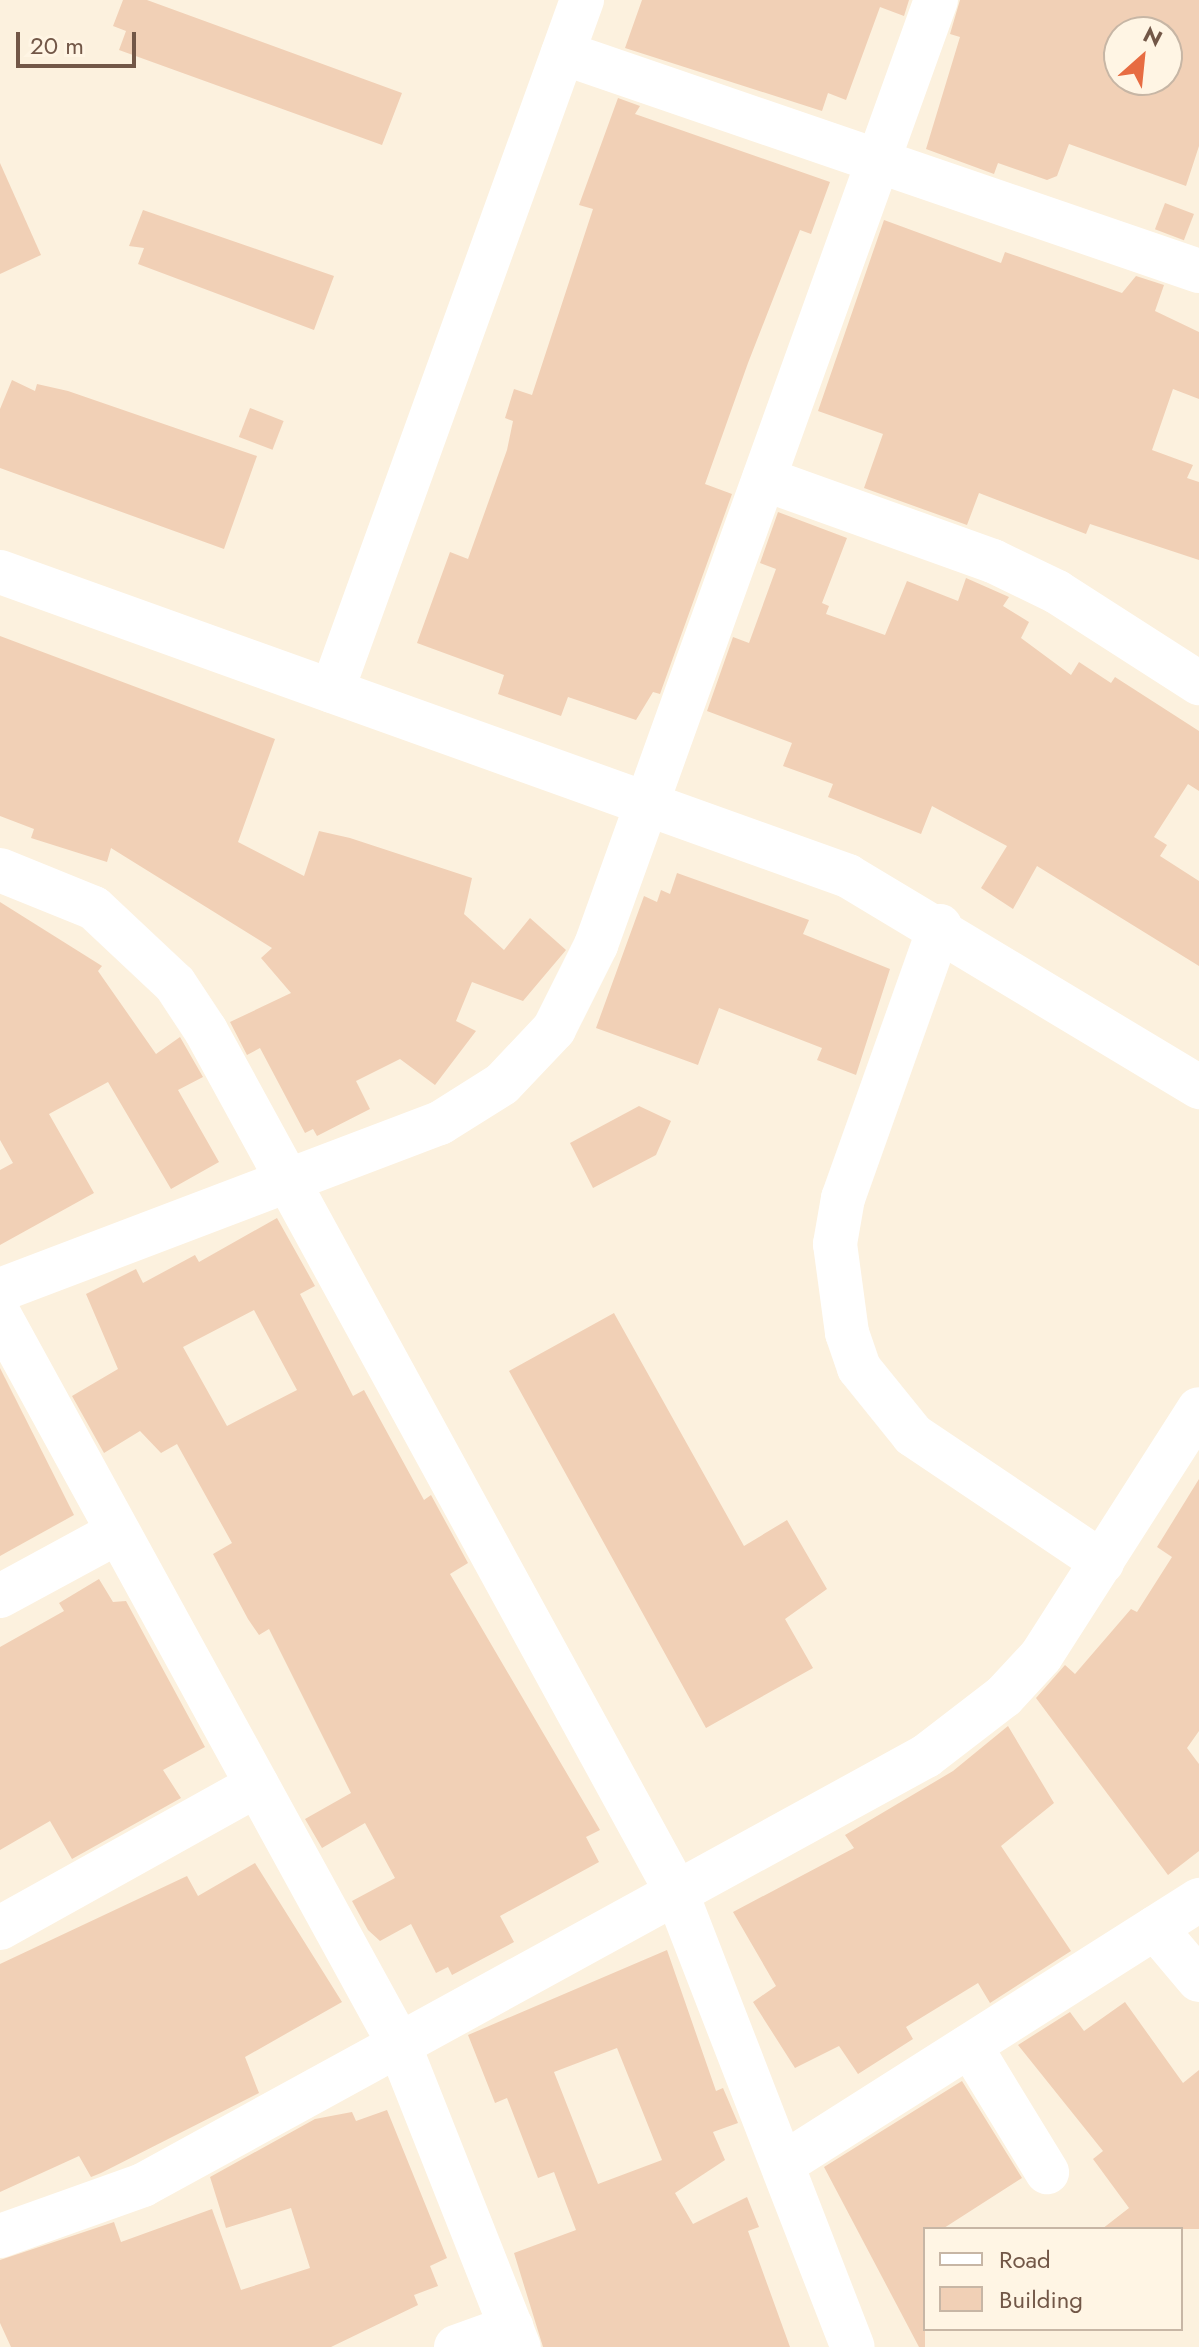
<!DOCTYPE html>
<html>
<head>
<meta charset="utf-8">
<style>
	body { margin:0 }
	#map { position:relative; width:1199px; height:2347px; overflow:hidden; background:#fcf1de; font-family:Jost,sans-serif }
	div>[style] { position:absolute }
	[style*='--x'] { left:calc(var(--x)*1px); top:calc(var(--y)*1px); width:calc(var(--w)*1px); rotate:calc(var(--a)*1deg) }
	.building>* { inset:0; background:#f1d0b6; transform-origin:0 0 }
	.minor>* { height:44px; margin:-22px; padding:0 22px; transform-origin:22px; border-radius:22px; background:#fff }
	span { translate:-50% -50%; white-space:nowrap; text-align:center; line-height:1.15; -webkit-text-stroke:6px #fff5e4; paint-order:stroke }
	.legend { position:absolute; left:923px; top:2227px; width:260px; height:104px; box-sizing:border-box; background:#fff5e4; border:2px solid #c7b6a5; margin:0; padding:10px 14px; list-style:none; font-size:24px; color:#725747 }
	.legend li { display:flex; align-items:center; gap:16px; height:40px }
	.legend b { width:40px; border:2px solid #c7b6a5 }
	.north { position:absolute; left:1103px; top:16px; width:80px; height:80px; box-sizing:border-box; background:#fff5e4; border:2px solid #c7b6a5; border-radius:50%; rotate:27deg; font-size:22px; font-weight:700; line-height:32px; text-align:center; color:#725747 }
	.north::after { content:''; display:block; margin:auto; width:28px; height:36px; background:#e76c42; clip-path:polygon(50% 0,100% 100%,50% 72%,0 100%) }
	.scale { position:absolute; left:16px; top:32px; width:120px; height:36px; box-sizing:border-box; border:4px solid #725747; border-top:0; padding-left:10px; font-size:24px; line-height:28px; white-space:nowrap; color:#725747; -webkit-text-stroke:6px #fff5e4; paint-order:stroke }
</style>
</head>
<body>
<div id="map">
	<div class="building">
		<div style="clip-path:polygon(123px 0,147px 0,402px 93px,382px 145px,119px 50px,126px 31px,113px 26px)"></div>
		<div style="clip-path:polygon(642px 0,909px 0,904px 16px,880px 7px,846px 100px,828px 93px,822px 111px,625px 48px)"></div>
		<div style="clip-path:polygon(evenodd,960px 0,1199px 0,1199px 146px,1186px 186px,1069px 144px,1057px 176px,1047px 180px,998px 163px,994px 174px,926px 149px,960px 37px,950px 34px,960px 0,1119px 32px,1167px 32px,1167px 80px,1119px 80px,1119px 32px)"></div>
		<div style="clip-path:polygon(618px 98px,640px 106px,635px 114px,830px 182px,811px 234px,800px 230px,748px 363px,705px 484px,732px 494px,660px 694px,653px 692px,636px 720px,568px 697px,561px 716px,498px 694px,504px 675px,417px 643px,450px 552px,468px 559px,507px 450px,513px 421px,505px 418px,514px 389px,532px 395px,593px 209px,579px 205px)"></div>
		<div style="clip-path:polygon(0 163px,41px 255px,0 274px)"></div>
		<div style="left:1165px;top:203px;width:31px;height:28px;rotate:21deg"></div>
		<div style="clip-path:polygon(143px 210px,334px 276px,314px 330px,138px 264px,144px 248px,129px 246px)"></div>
		<div style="clip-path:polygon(884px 220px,1001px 263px,1005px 252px,1122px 293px,1136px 276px,1164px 285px,1155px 311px,1199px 332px,1199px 399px,1173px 389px,1152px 450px,1193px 465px,1187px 478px,1199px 482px,1199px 560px,1090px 524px,1086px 534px,979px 493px,967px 525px,864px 488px,883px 434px,818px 411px)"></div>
		<div style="clip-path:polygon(12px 380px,35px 391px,37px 384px,68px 391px,257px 456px,224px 549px,0 468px,0 409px)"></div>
		<div style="left:250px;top:408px;width:36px;height:31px;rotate:21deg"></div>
		<div style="clip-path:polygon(778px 512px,847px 538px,822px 603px,829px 606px,826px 614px,885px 635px,907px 581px,958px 601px,966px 578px,1009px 597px,1003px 606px,1029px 622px,1021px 638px,1071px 675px,1079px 662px,1111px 683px,1115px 677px,1199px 731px,1199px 791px,1188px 784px,1154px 837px,1167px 845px,1160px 856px,1199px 881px,1199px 966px,1037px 866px,1013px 909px,981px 888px,1007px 846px,932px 806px,921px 834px,828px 797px,833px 784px,783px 766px,792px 743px,707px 711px,733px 637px,749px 643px,776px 569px,760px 563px)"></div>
		<div style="clip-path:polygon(0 636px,275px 739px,238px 842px,304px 876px,319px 831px,350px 838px,472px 878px,464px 914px,504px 950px,530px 918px,566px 950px,523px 1001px,472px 982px,456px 1021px,476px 1031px,435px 1085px,400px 1059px,356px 1081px,370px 1109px,317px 1136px,313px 1129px,305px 1133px,260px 1048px,247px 1055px,230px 1022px,291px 993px,261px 958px,272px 948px,111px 848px,107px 862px,31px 838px,34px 829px,0 816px)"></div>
		<div style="clip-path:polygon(677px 873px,809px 920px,803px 934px,890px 969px,856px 1075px,817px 1060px,822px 1048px,719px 1008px,698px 1065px,596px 1028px,644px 896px,657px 902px,661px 890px,670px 894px)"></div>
		<div style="clip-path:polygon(0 902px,102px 966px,98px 971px,156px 1054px,180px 1037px,203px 1077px,178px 1090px,219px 1162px,171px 1189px,108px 1082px,49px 1114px,94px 1193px,0 1245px,0 1170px,13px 1163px,0 1140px)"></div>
		<div style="clip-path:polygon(639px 1106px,671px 1121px,656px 1155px,593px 1188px,570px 1143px)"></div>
		<div style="clip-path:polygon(evenodd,277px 1218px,315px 1286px,300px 1294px,353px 1396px,364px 1390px,424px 1500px,431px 1495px,468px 1563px,450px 1574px,600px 1830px,586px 1837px,599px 1862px,500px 1916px,514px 1942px,452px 1975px,448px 1967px,436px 1973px,411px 1924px,380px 1941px,368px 1930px,352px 1901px,395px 1878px,365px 1823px,322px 1848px,305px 1819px,351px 1793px,269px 1629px,259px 1635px,248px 1619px,213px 1554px,232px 1543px,177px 1444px,161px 1453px,140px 1431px,104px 1453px,72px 1396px,118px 1369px,86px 1294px,136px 1269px,143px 1283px,195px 1255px,199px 1262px,277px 1218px,254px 1310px,297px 1390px,227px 1426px,183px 1347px,254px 1310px)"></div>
		<div style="clip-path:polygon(614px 1313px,744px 1546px,787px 1520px,827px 1589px,785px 1619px,813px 1668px,706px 1728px,509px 1371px)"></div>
		<div style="clip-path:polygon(0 1368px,74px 1515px,0 1556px)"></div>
		<div style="clip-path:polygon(1199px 1479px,1199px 1731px,1187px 1748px,1199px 1764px,1199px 1851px,1168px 1875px,1036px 1698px,1065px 1665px,1075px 1674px,1131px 1609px,1137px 1612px,1172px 1557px,1157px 1547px)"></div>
		<div style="clip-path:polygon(99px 1579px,113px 1602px,126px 1601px,205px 1747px,163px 1770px,181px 1798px,72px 1859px,50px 1821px,0 1850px,0 1647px,64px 1611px,59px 1603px)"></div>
		<div style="clip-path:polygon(1008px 1726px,1054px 1803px,1001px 1846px,1071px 1951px,990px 2003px,978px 1983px,906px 2027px,913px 2039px,858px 2074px,839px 2046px,795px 2068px,753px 2002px,776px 1986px,733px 1912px,854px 1848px,845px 1835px,953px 1771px)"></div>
		<div style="clip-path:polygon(255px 1863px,342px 2002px,245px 2057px,259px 2093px,101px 2173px,91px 2177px,79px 2156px,0 2192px,0 1964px,187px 1876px,198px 1896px)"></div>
		<div style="clip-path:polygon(evenodd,667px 1950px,716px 2091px,723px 2088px,738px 2123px,713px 2132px,725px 2160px,675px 2193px,693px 2224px,747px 2197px,759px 2227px,748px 2231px,790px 2347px,543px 2347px,514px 2253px,576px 2230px,554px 2172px,538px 2178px,507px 2098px,495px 2103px,468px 2035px,667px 1950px,617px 2048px,662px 2160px,598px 2184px,554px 2072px,617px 2048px)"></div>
		<div style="clip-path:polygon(1125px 2002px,1183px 2083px,1199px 2070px,1199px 2229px,1102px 2229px,1129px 2208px,1093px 2159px,1103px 2151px,1018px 2045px,1070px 2012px,1084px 2031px)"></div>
		<div style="clip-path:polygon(962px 2081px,1022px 2178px,944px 2228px,925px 2229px,925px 2347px,919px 2347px,824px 2167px)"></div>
		<div style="clip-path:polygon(387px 2110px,447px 2258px,430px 2266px,438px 2286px,414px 2295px,418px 2305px,331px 2347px,11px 2347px,0 2323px,0 2260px,114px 2222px,121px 2242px,212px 2209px,241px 2290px,310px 2268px,291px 2208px,226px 2228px,210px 2177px,315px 2119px,352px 2112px,356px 2121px)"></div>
	</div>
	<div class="minor">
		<div style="--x:563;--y:53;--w:672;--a:18.92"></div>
		<div style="--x:764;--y:479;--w:243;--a:19.7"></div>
		<div style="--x:993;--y:561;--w:71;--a:25.8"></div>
		<div style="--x:1057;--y:592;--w:169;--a:32.7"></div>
		<div style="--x:0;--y:572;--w:901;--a:19.72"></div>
		<div style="--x:848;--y:876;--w:410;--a:31"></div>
		<div style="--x:332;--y:691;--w:735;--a:-70.11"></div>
		<div style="--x:0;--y:870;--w:101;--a:22"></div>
		<div style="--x:94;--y:908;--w:111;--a:43.2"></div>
		<div style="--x:175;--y:984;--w:56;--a:56.6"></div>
		<div style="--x:206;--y:1031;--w:978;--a:61.34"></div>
		<div style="--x:675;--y:1889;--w:491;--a:68.8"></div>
		<div style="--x:940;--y:926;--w:289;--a:109.6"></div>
		<div style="--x:843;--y:1198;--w:47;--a:99.9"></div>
		<div style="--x:835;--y:1244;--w:90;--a:82.3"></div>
		<div style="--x:847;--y:1333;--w:37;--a:71"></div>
		<div style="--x:859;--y:1368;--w:86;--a:51.1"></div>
		<div style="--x:913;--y:1435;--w:228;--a:33.9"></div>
		<div style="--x:0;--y:1290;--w:471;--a:-20.8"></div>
		<div style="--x:440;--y:1123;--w:73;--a:-32.2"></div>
		<div style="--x:502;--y:1084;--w:76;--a:-46.6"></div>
		<div style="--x:554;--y:1029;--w:94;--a:-63.4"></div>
		<div style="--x:596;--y:945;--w:1004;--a:-70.21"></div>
		<div style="--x:0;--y:1316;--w:828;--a:61.27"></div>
		<div style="--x:398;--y:2042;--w:328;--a:68.4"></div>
		<div style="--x:0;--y:1596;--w:134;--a:-28.5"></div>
		<div style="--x:0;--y:1928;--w:294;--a:-29.1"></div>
		<div style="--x:1155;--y:1928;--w:68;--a:49.8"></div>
		<div style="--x:970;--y:2046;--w:148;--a:58.6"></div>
		<div style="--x:783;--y:2164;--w:493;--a:-32.4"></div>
		<div style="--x:0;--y:2236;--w:152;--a:-19.6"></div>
		<div style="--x:143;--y:2185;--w:893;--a:-28.72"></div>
		<div style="--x:926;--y:1756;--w:98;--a:-37.6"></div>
		<div style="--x:1004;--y:1696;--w:54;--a:-47.2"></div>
		<div style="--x:1041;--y:1656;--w:293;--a:-57.4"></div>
		<div style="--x:456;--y:2347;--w:59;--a:-20"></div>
	</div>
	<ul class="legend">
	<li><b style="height:10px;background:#fff"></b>Road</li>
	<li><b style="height:22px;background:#f1d0b6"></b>Building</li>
	</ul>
	<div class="north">N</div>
	<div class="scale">20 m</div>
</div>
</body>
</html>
